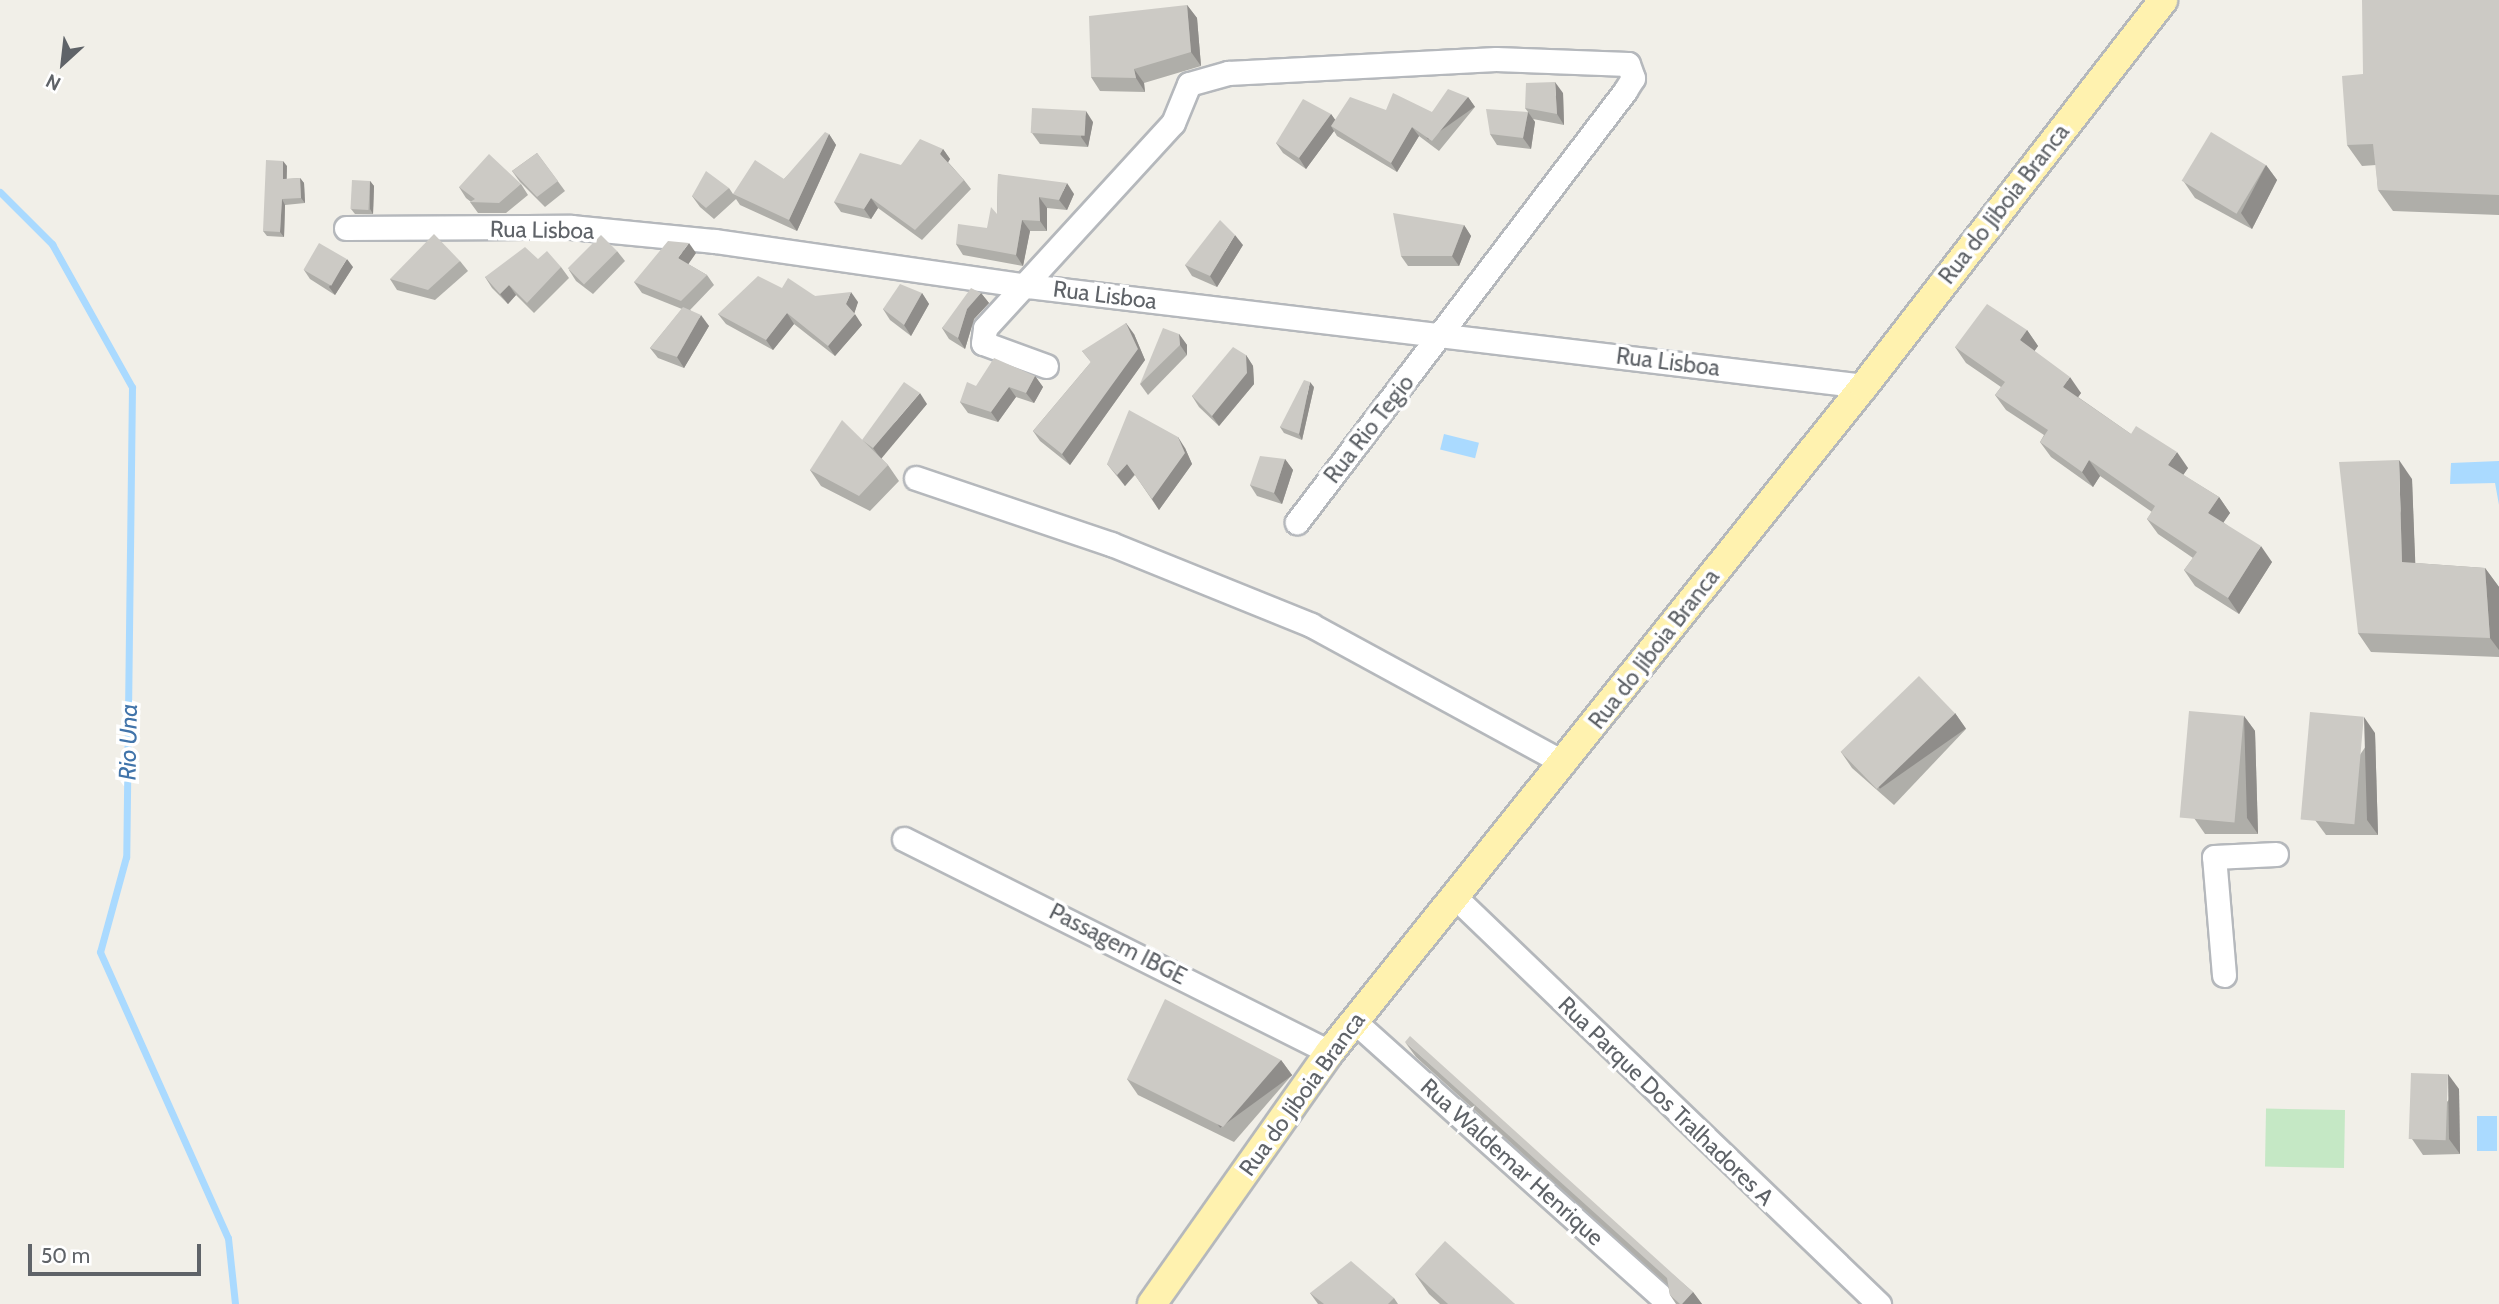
<!DOCTYPE html>
<html>
<head>
<meta charset="utf-8">
<style>
	body { margin:0 }
	#map { position:relative; width:2499px; height:1304px; overflow:hidden; background:#f1efe8; font-family:Cabin,sans-serif }
	div>[style] { position:absolute }
	[style*='--x'] { left:calc(var(--x)*1px); top:calc(var(--y)*1px); width:calc(var(--w)*1px); rotate:calc(var(--a)*1deg) }
	.green>* { inset:0; background:#c5e8c5; transform-origin:0 0 }
	.water>* { inset:0; background:#aadaff; transform-origin:0 0 }
	.stream>* { height:7px; margin:-3.5px; padding:0 3.5px; transform-origin:3.5px; border-radius:3.5px; background:#aadaff }
	.roads { filter:drop-shadow(2px 0 #b5b8bc) drop-shadow(-2px 0 #b5b8bc) drop-shadow(0 2px #b5b8bc) drop-shadow(0 -2px #b5b8bc) }
	.minor>* { height:23px; margin:-11.5px; padding:0 11.5px; transform-origin:11.5px; border-radius:11.5px; background:#fff }
	.major>* { height:28px; margin:-14px; padding:0 14px; transform-origin:14px; border-radius:14px; background:#fff2af }
	.wall>* { inset:0; background:#afaea9 }
	.shaded-wall>* { inset:0; background:#8f8d8a; transform-origin:0 0 }
	.building>* { inset:0; background:#cccac5; transform-origin:0 0 }
	span { translate:-50% -50%; white-space:nowrap; text-align:center; line-height:1.15; -webkit-text-stroke:7px #fff; paint-order:stroke }
	.street-label { font-size:23px; color:#5f6368 }
	.water-label { font-size:24px; color:#4174aa; font-style:italic }
	.north { position:absolute; left:28px; top:28px; width:70px; height:70px; -webkit-text-stroke:5px #fff; paint-order:stroke; rotate:207deg; font-size:19px; font-weight:700; line-height:28px; text-align:center; color:#5f6368 }
	.north::after { content:''; display:block; margin:auto; width:24px; height:32px; background:#5f6368; clip-path:polygon(50% 0,100% 100%,50% 72%,0 100%) }
	.scale { position:absolute; left:28px; top:1244px; width:173px; height:32px; box-sizing:border-box; border:4px solid #5f6368; border-top:0; padding-left:9px; font-size:21px; line-height:24px; white-space:nowrap; color:#5f6368; -webkit-text-stroke:5px #fff; paint-order:stroke }
</style>
</head>
<body>
<div id="map">
	<div class="green">
		<div style="left:2345px;top:1110px;width:58px;height:79px;rotate:91deg"></div>
	</div>
	<div class="water">
		<div style="left:1444px;top:434px;width:36px;height:16px;rotate:14deg"></div>
		<div style="clip-path:polygon(2499px 461px,2499px 505px,2495px 483px,2450px 484px,2451px 463px)"></div>
		<div style="left:2477px;top:1116px;width:20px;height:35px"></div>
	</div>
	<div class="stream">
		<div style="--x:0;--y:192;--w:74;--a:45"></div>
		<div style="--x:52;--y:244;--w:164;--a:60.8"></div>
		<div style="--x:132;--y:387;--w:470;--a:90.7"></div>
		<div style="--x:126;--y:857;--w:98;--a:105.3"></div>
		<div style="--x:100;--y:952;--w:313;--a:65.9"></div>
		<div style="--x:228;--y:1238;--w:66;--a:83.9"></div>
	</div>
	<div class="roads">
		<div class="minor">
			<div style="--x:346;--y:228;--w:225;--a:-0.3"></div>
			<div style="--x:571;--y:227;--w:145;--a:5.6"></div>
			<div style="--x:715;--y:241;--w:316;--a:8.2"></div>
			<div style="--x:1028;--y:286;--w:842;--a:6.82"></div>
			<div style="--x:1046;--y:366;--w:67;--a:-159.9"></div>
			<div style="--x:983;--y:343;--w:15;--a:-82"></div>
			<div style="--x:985;--y:328;--w:278;--a:-47.5"></div>
			<div style="--x:1173;--y:123;--w:42;--a:-67.7"></div>
			<div style="--x:1189;--y:84;--w:41;--a:-15.8"></div>
			<div style="--x:1228;--y:73;--w:268;--a:-3"></div>
			<div style="--x:1496;--y:59;--w:132;--a:2.2"></div>
			<div style="--x:1628;--y:64;--w:15;--a:70"></div>
			<div style="--x:1633;--y:78;--w:15;--a:122"></div>
			<div style="--x:1625;--y:91;--w:542;--a:127.27"></div>
			<div style="--x:916;--y:478;--w:206;--a:18.7"></div>
			<div style="--x:1111;--y:544;--w:216;--a:22"></div>
			<div style="--x:1311;--y:625;--w:288;--a:28.6"></div>
			<div style="--x:904;--y:839;--w:476;--a:26.6"></div>
			<div style="--x:1455;--y:897;--w:588;--a:43.83"></div>
			<div style="--x:2224;--y:975;--w:118;--a:-94.8"></div>
			<div style="--x:2214;--y:857;--w:62;--a:-2.8"></div>
			<div style="--x:1354;--y:1021;--w:423;--a:41.9"></div>
		</div>
		<div class="major">
			<div style="--x:1152;--y:1304;--w:309;--a:-54.8"></div>
			<div style="--x:1330;--y:1052;--w:854;--a:-51.28"></div>
			<div style="--x:1864;--y:386;--w:488;--a:-52.2"></div>
		</div>
	</div>
	<div class="wall">
		<div style="clip-path:polygon(2499px 0,2499px 215px,2393px 211px,2378px 190px,2376px 165px,2362px 166px,2347px 145px,2363px 74px)"></div>
		<div style="clip-path:polygon(1187px 5px,1197px 18px,1201px 66px,1144px 83px,1145px 92px,1100px 91px,1091px 77px)"></div>
		<div style="clip-path:polygon(1563px 93px,1564px 125px,1533px 119px,1535px 122px,1531px 149px,1497px 145px,1490px 134px,1528px 112px,1525px 108px)"></div>
		<div style="clip-path:polygon(1468px 97px,1475px 107px,1439px 151px,1419px 136px,1397px 172px,1337px 136px,1334px 131px,1306px 169px,1283px 153px,1276px 143px,1331px 114px,1335px 120px,1386px 110px,1432px 112px)"></div>
		<div style="clip-path:polygon(1093px 122px,1088px 147px,1040px 144px,1032px 133px)"></div>
		<div style="clip-path:polygon(829px 134px,836px 145px,797px 231px,740px 205px,736px 199px,714px 219px,700px 207px,692px 196px,729px 188px,733px 194px,784px 179px)"></div>
		<div style="clip-path:polygon(943px 149px,950px 159px,948px 162px,964px 180px,971px 189px,922px 240px,878px 208px,871px 219px,841px 212px,834px 202px,901px 165px)"></div>
		<div style="clip-path:polygon(537px 153px,565px 191px,545px 207px,520px 182px,512px 171px)"></div>
		<div style="clip-path:polygon(2266px 165px,2277px 180px,2252px 229px,2195px 198px,2184px 182px)"></div>
		<div style="clip-path:polygon(287px 166px,287px 179px,300px 178px,304px 183px,305px 203px,285px 205px,284px 237px,267px 236px,263px 231px)"></div>
		<div style="clip-path:polygon(998px 174px,1074px 194px,1067px 210px,1047px 208px,1047px 231px,1030px 231px,1023px 266px,963px 255px,956px 244px,987px 228px,997px 214px)"></div>
		<div style="clip-path:polygon(370px 181px,374px 186px,373px 214px,355px 214px,351px 209px)"></div>
		<div style="clip-path:polygon(521px 184px,528px 195px,506px 213px,478px 213px,470px 202px,471px 202px,466px 198px,459px 187px)"></div>
		<div style="clip-path:polygon(1464px 225px,1471px 236px,1459px 266px,1408px 266px,1401px 256px)"></div>
		<div style="clip-path:polygon(1243px 245px,1217px 287px,1192px 276px,1185px 265px)"></div>
		<div style="clip-path:polygon(617px 251px,625px 261px,593px 294px,576px 281px,569px 270px)"></div>
		<div style="clip-path:polygon(696px 253px,688px 264px,707px 275px,714px 285px,690px 310px,709px 326px,684px 368px,658px 358px,650px 348px,682px 309px,642px 293px,634px 282px)"></div>
		<div style="clip-path:polygon(538px 259px,561px 267px,569px 278px,534px 313px,516px 295px,508px 304px,492px 288px,485px 277px)"></div>
		<div style="clip-path:polygon(460px 261px,468px 271px,435px 300px,397px 290px,390px 279px)"></div>
		<div style="clip-path:polygon(353px 267px,335px 295px,310px 279px,304px 270px)"></div>
		<div style="clip-path:polygon(782px 288px,815px 296px,858px 302px,854px 314px,862px 325px,835px 356px,794px 324px,773px 350px,726px 324px,718px 314px)"></div>
		<div style="clip-path:polygon(922px 293px,929px 304px,911px 336px,890px 320px,883px 309px)"></div>
		<div style="clip-path:polygon(981px 293px,989px 303px,974px 319px,965px 349px,949px 339px,942px 328px)"></div>
		<div style="clip-path:polygon(2027px 330px,2038px 346px,2034px 351px,2081px 393px,2078px 397px,2131px 434px,2188px 468px,2183px 475px,2219px 497px,2230px 513px,2223px 522px,2272px 562px,2239px 614px,2195px 586px,2184px 570px,2193px 558px,2158px 534px,2147px 519px,2152px 512px,2100px 476px,2093px 487px,2051px 457px,2040px 442px,2044px 435px,2006px 410px,1995px 395px,2001px 387px,1966px 363px,1955px 347px)"></div>
		<div style="clip-path:polygon(1134px 334px,1145px 360px,1070px 465px,1040px 441px,1033px 431px,1091px 362px,1082px 351px)"></div>
		<div style="clip-path:polygon(1179px 334px,1187px 345px,1187px 355px,1148px 395px,1140px 384px)"></div>
		<div style="clip-path:polygon(1246px 355px,1253px 366px,1254px 384px,1219px 426px,1199px 407px,1192px 396px)"></div>
		<div style="clip-path:polygon(1035px 376px,1043px 387px,1034px 403px,1016px 397px,998px 422px,968px 413px,960px 402px,976px 386px)"></div>
		<div style="clip-path:polygon(1314px 387px,1302px 440px,1284px 433px,1280px 427px)"></div>
		<div style="clip-path:polygon(927px 404px,881px 458px,888px 465px,899px 481px,870px 511px,821px 486px,810px 470px)"></div>
		<div style="clip-path:polygon(1185px 448px,1192px 464px,1159px 510px,1135px 475px,1125px 486px,1107px 464px)"></div>
		<div style="clip-path:polygon(1285px 459px,1293px 470px,1282px 504px,1257px 496px,1250px 485px)"></div>
		<div style="clip-path:polygon(2412px 479px,2415px 563px,2485px 568px,2499px 587px,2499px 657px,2371px 652px,2358px 633px)"></div>
		<div style="clip-path:polygon(1955px 713px,1966px 729px,1894px 805px,1852px 768px,1841px 752px)"></div>
		<div style="clip-path:polygon(2244px 716px,2255px 731px,2258px 834px,2205px 834px,2194px 818px)"></div>
		<div style="clip-path:polygon(2375px 733px,2378px 835px,2326px 835px,2315px 820px)"></div>
		<div style="clip-path:polygon(1405px 1042px,1693px 1292px,1702px 1304px,1676px 1304px,1670px 1295px,1668px 1285px,1416px 1057px)"></div>
		<div style="clip-path:polygon(1281px 1060px,1292px 1075px,1234px 1142px,1138px 1095px,1127px 1079px)"></div>
		<div style="clip-path:polygon(2459px 1089px,2460px 1154px,2423px 1155px,2412px 1139px)"></div>
		<div style="clip-path:polygon(1415px 1274px,1515px 1304px,1440px 1304px,1429px 1294px)"></div>
		<div style="clip-path:polygon(1310px 1293px,1394px 1298px,1398px 1304px,1318px 1304px)"></div>
	</div>
	<div class="shaded-wall">
		<div style="clip-path:polygon(1187px 5px,1197px 18px,1201px 66px,1191px 52px)"></div>
		<div style="clip-path:polygon(1134px 69px,1144px 83px,1145px 92px,1136px 78px)"></div>
		<div style="clip-path:polygon(1555px 82px,1563px 93px,1564px 125px,1557px 114px)"></div>
		<div style="left:1468px;top:97px;width:12px;height:57px;rotate:55deg"></div>
		<div style="clip-path:polygon(1086px 111px,1093px 122px,1088px 147px,1081px 137px)"></div>
		<div style="clip-path:polygon(1528px 112px,1535px 122px,1531px 149px,1523px 138px)"></div>
		<div style="clip-path:polygon(1331px 114px,1339px 125px,1331px 126px,1334px 131px,1306px 169px,1299px 158px)"></div>
		<div style="clip-path:polygon(1412px 127px,1419px 136px,1397px 172px,1391px 163px)"></div>
		<div style="clip-path:polygon(829px 134px,836px 145px,797px 231px,789px 220px)"></div>
		<div style="clip-path:polygon(943px 149px,950px 159px,947px 164px,940px 154px)"></div>
		<div style="clip-path:polygon(283px 161px,287px 166px,286px 184px,283px 179px)"></div>
		<div style="clip-path:polygon(2266px 165px,2277px 180px,2252px 229px,2241px 213px)"></div>
		<div style="clip-path:polygon(300px 178px,304px 183px,305px 203px,301px 198px)"></div>
		<div style="clip-path:polygon(370px 181px,374px 186px,373px 214px,370px 209px)"></div>
		<div style="clip-path:polygon(1067px 183px,1074px 194px,1067px 210px,1059px 200px)"></div>
		<div style="clip-path:polygon(1039px 197px,1047px 208px,1047px 231px,1040px 221px)"></div>
		<div style="clip-path:polygon(871px 198px,878px 208px,871px 219px,864px 209px)"></div>
		<div style="clip-path:polygon(282px 199px,285px 205px,284px 237px,280px 232px)"></div>
		<div style="clip-path:polygon(1022px 220px,1030px 231px,1023px 266px,1016px 255px)"></div>
		<div style="clip-path:polygon(1464px 225px,1471px 236px,1459px 266px,1452px 256px)"></div>
		<div style="clip-path:polygon(1235px 235px,1243px 245px,1217px 287px,1210px 276px)"></div>
		<div style="clip-path:polygon(689px 243px,696px 253px,685px 269px,678px 258px)"></div>
		<div style="clip-path:polygon(347px 259px,353px 267px,335px 295px,329px 287px)"></div>
		<div style="clip-path:polygon(509px 285px,516px 295px,508px 304px,500px 294px)"></div>
		<div style="clip-path:polygon(851px 292px,858px 302px,854px 314px,846px 304px)"></div>
		<div style="clip-path:polygon(922px 293px,929px 304px,911px 336px,904px 325px)"></div>
		<div style="clip-path:polygon(981px 293px,989px 303px,974px 319px,965px 349px,958px 338px,967px 309px)"></div>
		<div style="clip-path:polygon(787px 313px,794px 324px,773px 350px,766px 340px)"></div>
		<div style="clip-path:polygon(855px 314px,862px 325px,835px 356px,828px 346px)"></div>
		<div style="clip-path:polygon(701px 315px,709px 326px,684px 368px,677px 357px)"></div>
		<div style="clip-path:polygon(1126px 323px,1134px 334px,1145px 360px,1070px 465px,1062px 454px)"></div>
		<div style="clip-path:polygon(2027px 330px,2038px 346px,2031px 356px,2020px 340px)"></div>
		<div style="clip-path:polygon(1179px 334px,1187px 345px,1187px 355px,1180px 345px)"></div>
		<div style="clip-path:polygon(1246px 355px,1253px 366px,1254px 384px,1219px 426px,1212px 416px)"></div>
		<div style="clip-path:polygon(1035px 376px,1043px 387px,1034px 403px,1026px 393px)"></div>
		<div style="clip-path:polygon(2070px 377px,2081px 393px,2074px 403px,2063px 387px)"></div>
		<div style="clip-path:polygon(1310px 382px,1314px 387px,1302px 440px,1299px 434px)"></div>
		<div style="clip-path:polygon(1009px 387px,1016px 397px,998px 422px,991px 412px)"></div>
		<div style="clip-path:polygon(920px 393px,927px 404px,881px 459px,873px 448px)"></div>
		<div style="clip-path:polygon(1178px 437px,1185px 448px,1192px 464px,1159px 510px,1152px 499px)"></div>
		<div style="clip-path:polygon(2177px 452px,2188px 468px,2179px 481px,2168px 465px)"></div>
		<div style="clip-path:polygon(1285px 459px,1293px 470px,1282px 504px,1274px 493px)"></div>
		<div style="clip-path:polygon(2089px 460px,2100px 476px,2093px 487px,2082px 472px)"></div>
		<div style="clip-path:polygon(2399px 460px,2412px 479px,2416px 581px,2402px 562px)"></div>
		<div style="clip-path:polygon(1127px 464px,1135px 474px,1125px 486px,1117px 475px)"></div>
		<div style="clip-path:polygon(2219px 497px,2230px 513px,2219px 529px,2208px 513px)"></div>
		<div style="clip-path:polygon(2261px 546px,2272px 562px,2239px 614px,2228px 598px)"></div>
		<div style="clip-path:polygon(2485px 568px,2499px 587px,2499px 650px,2490px 638px)"></div>
		<div style="left:1955px;top:713px;width:19px;height:105px;rotate:55deg"></div>
		<div style="clip-path:polygon(2244px 716px,2255px 731px,2258px 834px,2247px 818px)"></div>
		<div style="clip-path:polygon(2364px 717px,2375px 733px,2378px 835px,2367px 820px)"></div>
		<div style="left:1281px;top:1060px;width:19px;height:89px;rotate:54deg"></div>
		<div style="clip-path:polygon(2448px 1074px,2459px 1089px,2460px 1154px,2449px 1139px)"></div>
		<div style="clip-path:polygon(1693px 1292px,1702px 1304px,1682px 1304px)"></div>
	</div>
	<div class="building">
		<div style="clip-path:polygon(2362px 0,2499px 0,2499px 195px,2378px 190px,2373px 144px,2347px 145px,2342px 76px,2363px 74px)"></div>
		<div style="clip-path:polygon(1187px 5px,1191px 52px,1134px 69px,1136px 78px,1091px 77px,1089px 16px)"></div>
		<div style="clip-path:polygon(1555px 82px,1557px 114px,1525px 108px,1526px 83px)"></div>
		<div style="clip-path:polygon(1448px 89px,1468px 97px,1432px 141px,1412px 127px,1391px 163px,1331px 126px,1350px 97px,1386px 110px,1393px 93px,1432px 112px)"></div>
		<div style="clip-path:polygon(1303px 99px,1331px 114px,1299px 158px,1276px 143px)"></div>
		<div style="left:1032px;top:108px;width:54px;height:25px;rotate:3deg"></div>
		<div style="clip-path:polygon(1486px 109px,1528px 112px,1523px 138px,1490px 134px)"></div>
		<div style="clip-path:polygon(825px 132px,829px 134px,789px 220px,733px 194px,755px 160px,784px 179px)"></div>
		<div style="left:2211px;top:132px;width:64px;height:57px;rotate:31deg"></div>
		<div style="clip-path:polygon(920px 139px,943px 149px,940px 154px,964px 180px,915px 230px,871px 198px,864px 209px,834px 202px,860px 153px,901px 165px)"></div>
		<div style="clip-path:polygon(537px 153px,558px 181px,537px 197px,512px 171px)"></div>
		<div style="clip-path:polygon(489px 154px,521px 184px,499px 203px,470px 202px,475px 199px,459px 187px)"></div>
		<div style="clip-path:polygon(266px 160px,283px 161px,283px 179px,300px 178px,301px 198px,282px 199px,280px 232px,263px 231px)"></div>
		<div style="clip-path:polygon(706px 171px,729px 188px,706px 208px,692px 196px)"></div>
		<div style="clip-path:polygon(998px 174px,1067px 183px,1059px 200px,1039px 197px,1040px 221px,1022px 220px,1016px 255px,956px 244px,958px 224px,987px 228px,991px 207px,997px 214px)"></div>
		<div style="left:352px;top:180px;width:18px;height:29px;rotate:3deg"></div>
		<div style="clip-path:polygon(1393px 213px,1464px 225px,1452px 256px,1401px 256px)"></div>
		<div style="clip-path:polygon(1220px 220px,1235px 235px,1210px 276px,1185px 265px)"></div>
		<div style="clip-path:polygon(434px 234px,460px 261px,428px 290px,390px 279px)"></div>
		<div style="left:601px;top:235px;width:23px;height:47px;rotate:45deg"></div>
		<div style="clip-path:polygon(668px 241px,689px 243px,678px 258px,707px 275px,681px 301px,634px 282px)"></div>
		<div style="left:319px;top:243px;width:32px;height:31px;rotate:30deg"></div>
		<div style="clip-path:polygon(525px 247px,538px 259px,547px 251px,561px 267px,527px 303px,509px 285px,500px 294px,485px 277px)"></div>
		<div style="clip-path:polygon(758px 276px,782px 288px,788px 278px,815px 296px,851px 292px,846px 304px,855px 314px,828px 346px,787px 313px,766px 340px,718px 314px)"></div>
		<div style="clip-path:polygon(900px 284px,922px 293px,904px 325px,883px 309px)"></div>
		<div style="clip-path:polygon(971px 288px,981px 293px,967px 309px,958px 338px,942px 328px)"></div>
		<div style="clip-path:polygon(1987px 304px,2027px 330px,2020px 340px,2070px 377px,2063px 387px,2131px 434px,2136px 426px,2177px 452px,2168px 465px,2219px 497px,2208px 513px,2261px 546px,2228px 598px,2184px 570px,2197px 552px,2147px 519px,2155px 506px,2089px 460px,2082px 472px,2040px 442px,2048px 430px,1995px 395px,2005px 382px,1955px 347px)"></div>
		<div style="clip-path:polygon(683px 307px,701px 315px,677px 357px,650px 348px)"></div>
		<div style="clip-path:polygon(1126px 323px,1138px 349px,1062px 454px,1033px 431px,1091px 362px,1082px 351px)"></div>
		<div style="clip-path:polygon(1163px 328px,1179px 334px,1180px 345px,1140px 384px)"></div>
		<div style="clip-path:polygon(1233px 347px,1246px 355px,1247px 373px,1212px 416px,1192px 396px)"></div>
		<div style="clip-path:polygon(994px 358px,1035px 376px,1026px 393px,1009px 387px,991px 412px,960px 402px,967px 382px,976px 386px)"></div>
		<div style="clip-path:polygon(1304px 380px,1310px 382px,1299px 434px,1280px 427px)"></div>
		<div style="clip-path:polygon(904px 382px,920px 393px,873px 448px,862px 440px)"></div>
		<div style="clip-path:polygon(1129px 410px,1178px 437px,1185px 453px,1152px 499px,1127px 464px,1117px 475px,1107px 464px)"></div>
		<div style="clip-path:polygon(842px 420px,888px 465px,859px 496px,810px 470px)"></div>
		<div style="clip-path:polygon(1260px 456px,1285px 459px,1274px 493px,1250px 485px)"></div>
		<div style="clip-path:polygon(2399px 460px,2402px 562px,2485px 568px,2490px 638px,2358px 633px,2339px 462px)"></div>
		<div style="left:1919px;top:676px;width:52px;height:109px;rotate:46deg"></div>
		<div style="left:2189px;top:711px;width:55px;height:107px;rotate:5deg"></div>
		<div style="left:2310px;top:712px;width:54px;height:108px;rotate:5deg"></div>
		<div style="clip-path:polygon(1165px 999px,1281px 1060px,1223px 1127px,1127px 1079px)"></div>
		<div style="clip-path:polygon(1410px 1036px,1693px 1292px,1682px 1304px,1680px 1304px,1670px 1295px,1667px 1278px,1405px 1042px)"></div>
		<div style="left:2411px;top:1073px;width:37px;height:66px;rotate:2deg"></div>
		<div style="clip-path:polygon(1445px 1241px,1515px 1304px,1448px 1304px,1415px 1274px)"></div>
		<div style="clip-path:polygon(1351px 1261px,1394px 1298px,1388px 1304px,1324px 1304px,1310px 1293px)"></div>
	</div>
	<div class="street-label">
		<span style="left:2004px;top:204px;rotate:-52deg">Rua do Jiboia Branca</span>
		<span style="left:542px;top:230px;rotate:1deg">Rua Lisboa</span>
		<span style="left:1105px;top:295px;rotate:7deg">Rua Lisboa</span>
		<span style="left:1668px;top:362px;rotate:7deg">Rua Lisboa</span>
		<span style="left:1369px;top:429px;rotate:-52deg">Rua Rio Tegio</span>
		<span style="left:1654px;top:649px;rotate:-52deg">Rua do Jiboia Branca</span>
		<span style="left:1118px;top:944px;rotate:27deg">Passagem IBGE</span>
		<span style="left:1302px;top:1094px;rotate:-54deg">Rua do Jiboia Branca</span>
		<span style="left:1666px;top:1101px;rotate:44deg">Rua Parque Dos Tralhadores A</span>
		<span style="left:1512px;top:1162px;rotate:42deg">Rua Waldemar Henrique</span>
	</div>
	<div class="water-label">
		<span style="left:128px;top:742px;rotate:-89deg">Rio Una</span>
	</div>
	<div class="north">N</div>
	<div class="scale">50 m</div>
</div>
</body>
</html>
